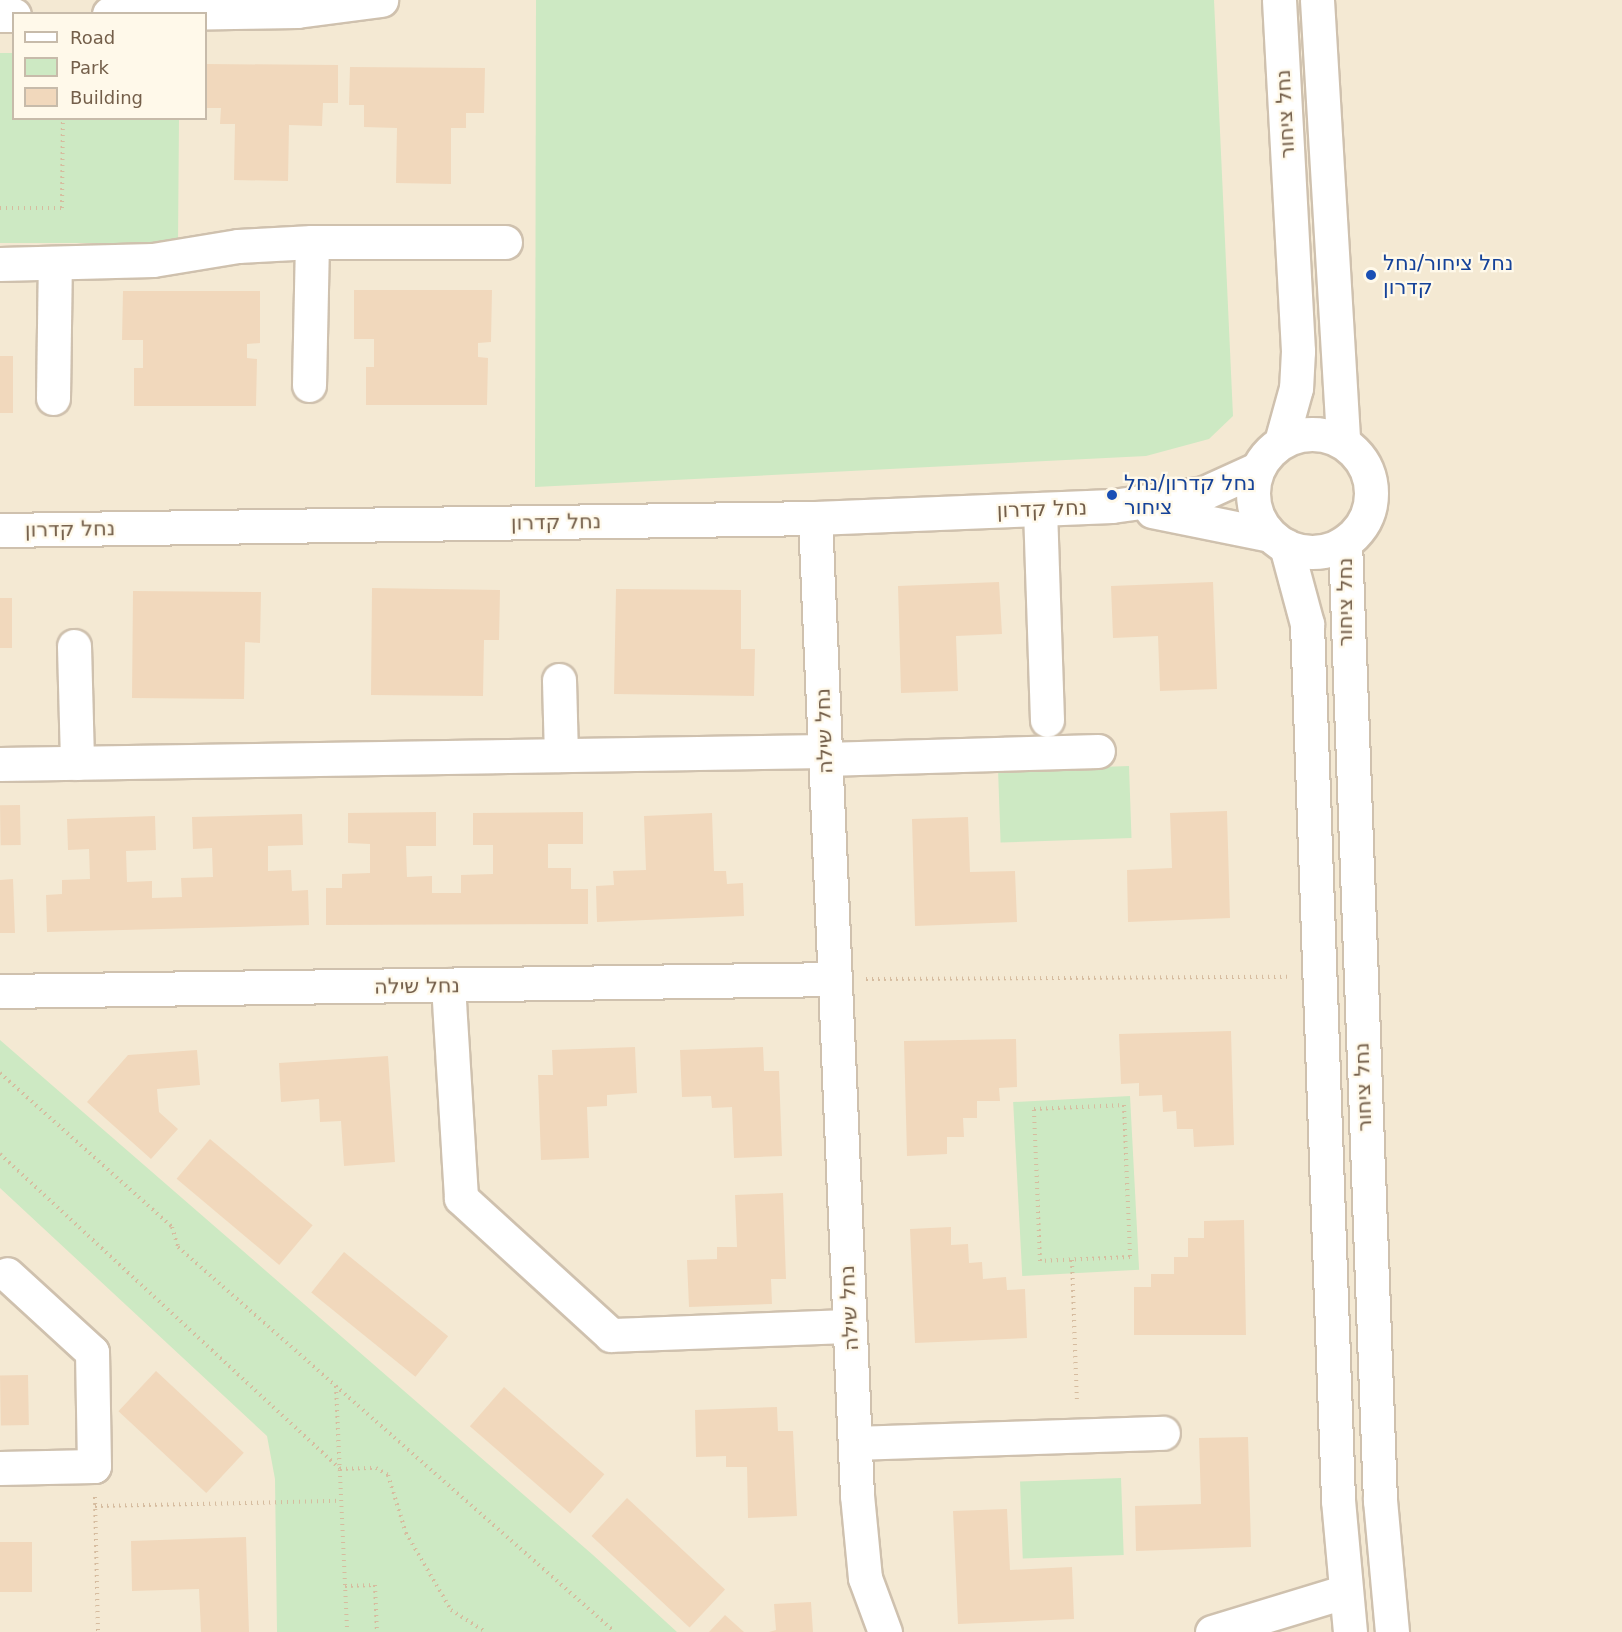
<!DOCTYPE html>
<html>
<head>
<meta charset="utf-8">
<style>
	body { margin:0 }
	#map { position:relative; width:1622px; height:1632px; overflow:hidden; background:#fcf6e4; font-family:"DejaVu Sans","Noto Sans Hebrew",sans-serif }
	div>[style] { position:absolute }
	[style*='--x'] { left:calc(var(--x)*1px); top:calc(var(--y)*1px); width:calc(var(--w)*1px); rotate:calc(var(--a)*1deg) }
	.residential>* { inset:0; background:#f4e9d3 }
	.green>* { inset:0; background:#cde9c3; transform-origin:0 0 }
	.building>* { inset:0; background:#f1d8bc; transform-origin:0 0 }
	.path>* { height:4px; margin-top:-2px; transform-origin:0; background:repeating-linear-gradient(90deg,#d6bc9f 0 1.5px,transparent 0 6px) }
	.roads { filter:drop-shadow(2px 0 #cfc1ae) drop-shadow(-2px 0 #cfc1ae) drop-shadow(0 2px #cfc1ae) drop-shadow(0 -2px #cfc1ae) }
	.minor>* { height:33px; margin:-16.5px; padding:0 16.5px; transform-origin:16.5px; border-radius:16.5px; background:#fff }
	.minor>.ring { margin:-16.5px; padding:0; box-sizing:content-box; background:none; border:33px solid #fff; border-radius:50% }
	.dots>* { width:16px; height:16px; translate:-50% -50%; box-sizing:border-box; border:3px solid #fff9ea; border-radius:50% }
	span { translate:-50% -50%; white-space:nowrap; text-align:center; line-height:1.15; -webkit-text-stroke:4.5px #fff9ea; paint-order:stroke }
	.street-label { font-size:21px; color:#745f4a }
	.transit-label { font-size:21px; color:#164399 }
	.left { translate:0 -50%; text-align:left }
	.legend { position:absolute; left:12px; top:12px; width:195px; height:108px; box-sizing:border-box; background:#fff9ea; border:2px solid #c7bbaa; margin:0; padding:8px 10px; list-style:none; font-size:18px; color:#745f4a }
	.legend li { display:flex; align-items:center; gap:12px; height:30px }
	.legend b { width:30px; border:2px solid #c7bbaa }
</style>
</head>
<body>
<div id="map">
	<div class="residential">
		<div style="clip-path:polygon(evenodd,0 0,1622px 0,1622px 1632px,0 1632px,0 0,14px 14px,206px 14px,206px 118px,14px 118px,14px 14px)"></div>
	</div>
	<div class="green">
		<div style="clip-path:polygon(536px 0,1214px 0,1233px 416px,1209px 439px,1146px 456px,535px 487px)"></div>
		<div style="clip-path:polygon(0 53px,13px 53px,14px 118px,179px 119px,178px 243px,0 243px)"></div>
		<div style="left:1129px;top:766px;width:72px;height:131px;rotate:88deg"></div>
		<div style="clip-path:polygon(0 1040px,593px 1555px,677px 1632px,277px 1632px,275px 1479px,267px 1436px,0 1188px)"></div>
		<div style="left:1130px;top:1096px;width:174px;height:117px;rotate:87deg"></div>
		<div style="left:1121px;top:1478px;width:77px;height:101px;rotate:88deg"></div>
	</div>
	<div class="building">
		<div style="clip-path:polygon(206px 64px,338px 65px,338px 103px,323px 103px,322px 126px,289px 125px,288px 181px,234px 180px,235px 124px,220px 124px,221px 108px,206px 108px)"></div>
		<div style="clip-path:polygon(350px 67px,485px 68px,484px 113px,466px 113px,466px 128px,451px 128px,451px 184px,396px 183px,397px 128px,364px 127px,364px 105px,349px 105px)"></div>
		<div style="clip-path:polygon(354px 290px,492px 290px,491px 342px,478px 343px,478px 357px,488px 358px,487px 405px,366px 405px,366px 367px,374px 367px,374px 339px,354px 339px)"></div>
		<div style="clip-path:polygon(123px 291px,260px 291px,260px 343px,247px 344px,247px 358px,257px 359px,256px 406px,134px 406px,134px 368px,143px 368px,143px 340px,122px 340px)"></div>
		<div style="left:0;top:356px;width:13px;height:57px"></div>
		<div style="clip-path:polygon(999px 582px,1002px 634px,956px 636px,958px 691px,901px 693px,898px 586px)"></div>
		<div style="clip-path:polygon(1213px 582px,1217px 689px,1160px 691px,1158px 636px,1113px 638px,1111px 586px)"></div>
		<div style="clip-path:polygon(372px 588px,500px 590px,499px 640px,484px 640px,483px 696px,371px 695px)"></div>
		<div style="clip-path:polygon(616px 589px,741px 590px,741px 649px,755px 649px,754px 696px,614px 694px)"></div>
		<div style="clip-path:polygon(133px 591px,261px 592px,260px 643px,245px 642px,244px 699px,132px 698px)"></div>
		<div style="left:0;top:598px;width:12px;height:50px"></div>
		<div style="left:20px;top:805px;width:40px;height:20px;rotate:89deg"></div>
		<div style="clip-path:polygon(1227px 811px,1230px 918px,1128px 922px,1127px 870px,1172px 868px,1170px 813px)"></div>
		<div style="clip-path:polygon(436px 812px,436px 846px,406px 846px,407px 877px,432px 876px,432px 893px,461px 893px,461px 875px,493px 874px,493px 845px,473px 845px,473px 813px,583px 812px,583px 844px,548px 844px,548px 868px,571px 868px,571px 889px,588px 889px,588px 924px,326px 925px,326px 888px,342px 888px,342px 874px,370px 873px,370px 844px,348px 843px,348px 813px)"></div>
		<div style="clip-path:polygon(712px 813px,714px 871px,726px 871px,727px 884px,743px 883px,744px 916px,597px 922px,596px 886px,614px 885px,613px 871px,646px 870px,644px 816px)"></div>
		<div style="clip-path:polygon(302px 814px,303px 845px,268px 846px,268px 871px,291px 870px,292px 891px,308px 890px,309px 925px,47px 932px,46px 895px,62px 894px,62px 880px,90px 879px,89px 849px,68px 850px,67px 819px,155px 816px,156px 850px,126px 851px,127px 882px,152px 881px,152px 898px,182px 897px,181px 878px,213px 877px,212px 848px,193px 849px,192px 817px)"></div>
		<div style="clip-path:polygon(968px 817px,970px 872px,1015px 871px,1017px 922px,915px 926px,912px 819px)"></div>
		<div style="clip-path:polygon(13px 879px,15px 933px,0 933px,0 880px)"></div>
		<div style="clip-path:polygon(1231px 1031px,1234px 1145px,1194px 1147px,1193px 1129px,1177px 1129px,1176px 1111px,1163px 1112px,1162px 1095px,1139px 1096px,1139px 1083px,1121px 1084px,1119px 1034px)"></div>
		<div style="clip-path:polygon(1016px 1039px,1017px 1087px,999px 1088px,1000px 1101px,977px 1101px,977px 1118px,963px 1118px,964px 1137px,947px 1137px,947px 1154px,907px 1156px,904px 1041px)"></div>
		<div style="clip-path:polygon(635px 1047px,637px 1093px,607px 1095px,607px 1106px,587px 1107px,589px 1158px,541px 1160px,538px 1075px,553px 1075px,552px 1050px)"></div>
		<div style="clip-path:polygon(763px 1047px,764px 1071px,779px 1071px,782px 1156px,734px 1158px,732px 1107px,712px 1108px,711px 1096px,682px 1097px,680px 1050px)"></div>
		<div style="clip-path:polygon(197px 1050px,200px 1085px,157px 1089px,159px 1112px,178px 1129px,151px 1159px,87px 1102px,128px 1055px)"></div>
		<div style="clip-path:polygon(388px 1056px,395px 1162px,344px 1166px,341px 1121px,320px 1122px,319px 1099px,281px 1102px,279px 1063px)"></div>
		<div style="left:210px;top:1139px;width:134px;height:52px;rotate:40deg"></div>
		<div style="clip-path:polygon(783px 1193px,786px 1279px,771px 1279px,772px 1304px,689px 1307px,687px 1260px,717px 1259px,717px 1247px,737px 1247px,735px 1195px)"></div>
		<div style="clip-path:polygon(1244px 1220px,1246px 1335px,1134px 1335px,1134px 1287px,1151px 1287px,1151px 1274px,1174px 1274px,1174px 1257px,1188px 1257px,1188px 1238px,1204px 1238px,1204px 1221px)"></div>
		<div style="clip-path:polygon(951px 1227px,951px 1245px,968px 1244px,969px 1263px,982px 1262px,983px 1279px,1006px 1277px,1007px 1290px,1025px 1289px,1027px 1338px,915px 1343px,910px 1229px)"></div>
		<div style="left:344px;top:1252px;width:134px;height:52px;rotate:39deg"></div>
		<div style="left:156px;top:1371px;width:120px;height:55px;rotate:43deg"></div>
		<div style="left:28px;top:1375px;width:50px;height:28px;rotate:89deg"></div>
		<div style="left:504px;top:1387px;width:133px;height:52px;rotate:41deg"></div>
		<div style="clip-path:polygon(777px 1407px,778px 1431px,793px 1431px,797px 1516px,748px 1518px,747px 1467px,726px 1467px,726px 1456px,696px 1457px,695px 1410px)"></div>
		<div style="clip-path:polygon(1248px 1437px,1251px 1547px,1136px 1551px,1135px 1506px,1201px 1504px,1199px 1438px)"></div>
		<div style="left:627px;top:1498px;width:134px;height:52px;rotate:43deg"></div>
		<div style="clip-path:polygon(1007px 1509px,1010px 1570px,1072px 1567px,1074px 1619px,958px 1624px,953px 1511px)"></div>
		<div style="clip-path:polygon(246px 1537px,249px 1632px,201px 1632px,199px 1589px,132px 1591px,131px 1541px)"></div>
		<div style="left:0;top:1542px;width:32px;height:50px"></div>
		<div style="clip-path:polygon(811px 1602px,813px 1632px,769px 1632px,776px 1630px,774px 1604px)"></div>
		<div style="clip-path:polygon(725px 1615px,744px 1632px,709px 1632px)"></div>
	</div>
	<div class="path">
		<div style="--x:0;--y:208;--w:62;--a:0"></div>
		<div style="--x:62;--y:208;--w:90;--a:-89.4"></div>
		<div style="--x:866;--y:979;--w:421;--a:-0.3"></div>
		<div style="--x:0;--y:1073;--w:231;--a:41.8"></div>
		<div style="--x:172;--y:1227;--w:21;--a:73"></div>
		<div style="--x:178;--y:1247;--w:582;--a:41.38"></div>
		<div style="--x:1124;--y:1105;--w:152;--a:87.7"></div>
		<div style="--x:1130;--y:1257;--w:90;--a:177.5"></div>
		<div style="--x:1040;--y:1261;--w:152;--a:-92.3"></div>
		<div style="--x:1034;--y:1109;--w:90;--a:-2.5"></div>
		<div style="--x:0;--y:1154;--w:463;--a:42.8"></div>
		<div style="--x:340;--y:1469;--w:36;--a:-2"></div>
		<div style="--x:376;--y:1468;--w:14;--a:30"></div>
		<div style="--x:388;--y:1475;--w:61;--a:72.8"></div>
		<div style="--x:406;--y:1533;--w:89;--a:59.7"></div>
		<div style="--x:451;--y:1610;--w:41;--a:32.2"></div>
		<div style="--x:1072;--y:1260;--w:143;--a:88"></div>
		<div style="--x:336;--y:1386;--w:246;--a:87.4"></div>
		<div style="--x:95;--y:1497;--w:135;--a:88.7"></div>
		<div style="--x:95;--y:1506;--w:246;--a:-1.2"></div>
		<div style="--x:345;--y:1586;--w:30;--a:-2"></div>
		<div style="--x:375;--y:1585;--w:47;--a:87.6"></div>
	</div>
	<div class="roads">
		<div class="minor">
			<div style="--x:1279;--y:0;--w:352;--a:86.9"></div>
			<div style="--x:1298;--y:351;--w:37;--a:93"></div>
			<div style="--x:1296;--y:388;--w:56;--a:105.5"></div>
			<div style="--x:1317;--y:0;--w:443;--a:86.6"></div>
			<div style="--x:109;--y:14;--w:188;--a:-0.9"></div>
			<div style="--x:297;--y:11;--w:85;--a:-7.5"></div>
			<div style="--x:0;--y:15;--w:14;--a:0"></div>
			<div style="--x:0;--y:264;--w:153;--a:-1.5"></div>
			<div style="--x:153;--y:260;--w:86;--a:-9.4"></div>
			<div style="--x:238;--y:246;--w:74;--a:-3.1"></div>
			<div style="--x:312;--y:242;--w:193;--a:0"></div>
			<div style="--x:309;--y:385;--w:143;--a:-88.8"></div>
			<div style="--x:53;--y:398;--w:135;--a:-89.2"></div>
			<div class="ring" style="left:1253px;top:434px;width:85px;height:85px"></div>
			<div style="--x:1040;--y:509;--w:211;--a:88.1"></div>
			<div style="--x:1152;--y:511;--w:120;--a:11.5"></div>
			<div style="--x:815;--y:518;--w:978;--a:87.54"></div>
			<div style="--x:857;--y:1495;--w:83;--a:84.5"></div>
			<div style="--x:865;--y:1578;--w:58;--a:69.7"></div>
			<div style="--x:0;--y:530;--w:815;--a:-0.84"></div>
			<div style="--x:815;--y:518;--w:297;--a:-2.3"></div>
			<div style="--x:1112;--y:506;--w:93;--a:-8"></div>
			<div style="--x:1204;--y:493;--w:58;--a:-24.4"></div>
			<div style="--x:1345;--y:542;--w:959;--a:87.91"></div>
			<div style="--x:1380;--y:1500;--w:133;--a:84.8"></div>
			<div style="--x:1286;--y:546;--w:81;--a:74.9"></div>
			<div style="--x:1307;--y:624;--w:877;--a:87.97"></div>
			<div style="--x:1338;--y:1500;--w:133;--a:84.8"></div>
			<div style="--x:74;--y:646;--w:117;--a:88.5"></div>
			<div style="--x:559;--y:680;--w:75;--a:88.5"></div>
			<div style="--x:825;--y:759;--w:273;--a:-1.7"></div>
			<div style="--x:0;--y:764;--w:825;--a:-0.9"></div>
			<div style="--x:448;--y:985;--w:213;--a:86.5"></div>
			<div style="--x:461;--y:1198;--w:203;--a:42.4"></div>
			<div style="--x:611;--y:1335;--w:239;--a:-2.2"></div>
			<div style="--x:0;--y:991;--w:835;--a:-0.82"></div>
			<div style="--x:855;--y:1443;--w:308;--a:-1.9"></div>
			<div style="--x:0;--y:1468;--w:94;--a:-1.2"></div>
			<div style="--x:94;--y:1466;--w:114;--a:-91"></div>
			<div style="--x:92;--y:1352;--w:115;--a:-137.5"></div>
			<div style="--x:1212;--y:1632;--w:138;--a:-16.9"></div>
		</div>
	</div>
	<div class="dots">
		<div style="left:1371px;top:275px;background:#1a4fb4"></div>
		<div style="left:1112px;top:495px;background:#1a4fb4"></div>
	</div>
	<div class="street-label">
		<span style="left:1285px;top:114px;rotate:-93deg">נחל ציחור</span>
		<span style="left:1042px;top:509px;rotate:-2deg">נחל קדרון</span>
		<span style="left:556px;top:522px;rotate:-1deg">נחל קדרון</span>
		<span style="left:70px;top:529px;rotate:-1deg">נחל קדרון</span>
		<span style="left:1345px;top:602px;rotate:-90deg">נחל ציחור</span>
		<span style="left:824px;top:731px;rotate:-92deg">נחל שילה</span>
		<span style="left:417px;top:986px;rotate:-1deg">נחל שילה</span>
		<span style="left:1363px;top:1087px;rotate:-92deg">נחל ציחור</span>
		<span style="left:849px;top:1308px;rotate:-93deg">נחל שילה</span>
	</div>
	<div class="transit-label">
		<span class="left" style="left:1383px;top:275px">נחל ציחור/נחל<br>קדרון</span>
		<span class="left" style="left:1124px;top:495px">נחל קדרון/נחל<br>ציחור</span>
	</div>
	<ul class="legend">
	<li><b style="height:8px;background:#fff"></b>Road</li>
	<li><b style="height:16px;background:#cde9c3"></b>Park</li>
	<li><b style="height:16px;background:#f1d8bc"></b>Building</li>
	</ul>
</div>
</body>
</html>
